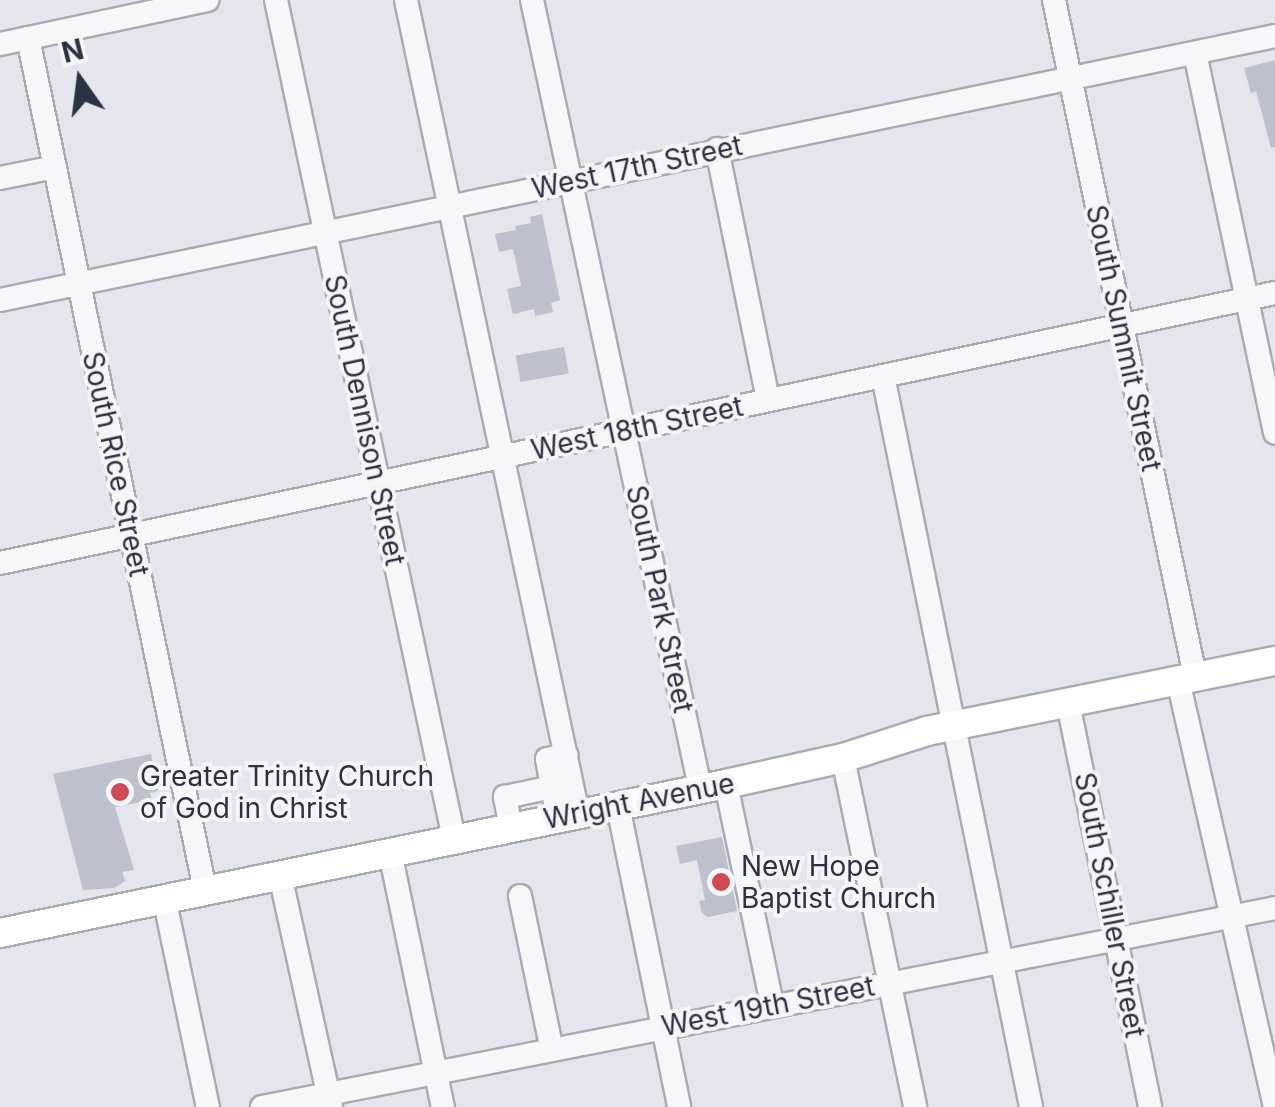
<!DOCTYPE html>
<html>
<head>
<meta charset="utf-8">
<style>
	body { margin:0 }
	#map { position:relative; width:1275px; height:1107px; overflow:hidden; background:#e3e6eb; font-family:Inter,sans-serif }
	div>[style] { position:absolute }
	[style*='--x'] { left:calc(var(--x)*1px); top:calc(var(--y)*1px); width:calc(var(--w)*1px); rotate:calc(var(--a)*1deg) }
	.building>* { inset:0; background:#bdc1cb; transform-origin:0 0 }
	.roads { filter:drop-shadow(2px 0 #a8acb5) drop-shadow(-2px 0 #a8acb5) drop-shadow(0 2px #a8acb5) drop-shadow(0 -2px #a8acb5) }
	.minor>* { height:22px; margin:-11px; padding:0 11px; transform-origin:11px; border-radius:11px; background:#f6f7f9 }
	.major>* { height:28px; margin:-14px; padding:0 14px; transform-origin:14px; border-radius:14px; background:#fff }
	.dots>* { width:28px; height:28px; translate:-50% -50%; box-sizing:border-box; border:5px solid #f3f5f8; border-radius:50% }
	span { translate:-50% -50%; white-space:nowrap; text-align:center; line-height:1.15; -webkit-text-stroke:8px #f3f5f8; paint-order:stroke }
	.street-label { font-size:28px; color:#2b3243 }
	.poi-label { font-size:28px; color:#2b3243 }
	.left { translate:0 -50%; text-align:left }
	.north { position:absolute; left:30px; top:30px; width:100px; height:100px; -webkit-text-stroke:8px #f3f5f8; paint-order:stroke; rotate:346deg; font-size:28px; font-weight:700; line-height:40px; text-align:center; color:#2b3243 }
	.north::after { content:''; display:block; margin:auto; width:35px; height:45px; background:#2b3243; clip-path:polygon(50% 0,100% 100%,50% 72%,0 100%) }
</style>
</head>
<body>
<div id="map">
	<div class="building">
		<div style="clip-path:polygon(1275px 60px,1275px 147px,1271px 148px,1256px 91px,1251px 93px,1244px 68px)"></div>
		<div style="clip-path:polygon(542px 214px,560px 300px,551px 303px,553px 312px,535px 316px,534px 309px,513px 314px,507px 289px,521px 286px,513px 249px,499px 252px,495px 234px,516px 230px,515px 226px,531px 223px,530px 217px)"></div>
		<div style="left:564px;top:347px;width:27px;height:49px;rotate:80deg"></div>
		<div style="clip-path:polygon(151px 754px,158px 791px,150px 793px,152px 800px,115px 807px,134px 870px,122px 872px,125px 881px,114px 888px,83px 890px,53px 774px)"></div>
		<div style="clip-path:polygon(722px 837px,737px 911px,708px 917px,702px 913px,699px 901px,705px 900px,697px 860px,680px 864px,676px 846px)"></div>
	</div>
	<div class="roads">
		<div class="minor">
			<div style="--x:276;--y:0;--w:858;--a:78.02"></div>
			<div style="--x:406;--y:0;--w:832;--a:78.07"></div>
			<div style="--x:532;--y:0;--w:806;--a:77.96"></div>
			<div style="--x:1054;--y:0;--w:691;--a:78.22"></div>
			<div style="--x:28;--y:38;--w:870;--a:78.26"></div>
			<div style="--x:0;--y:44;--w:212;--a:-12"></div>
			<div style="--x:1195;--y:53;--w:388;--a:78.1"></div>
			<div style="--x:717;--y:149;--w:256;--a:78.5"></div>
			<div style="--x:0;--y:178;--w:56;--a:-11.3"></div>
			<div style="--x:0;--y:300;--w:1302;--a:-11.7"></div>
			<div style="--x:883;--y:376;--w:746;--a:78.55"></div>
			<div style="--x:0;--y:563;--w:1303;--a:-11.96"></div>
			<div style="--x:1178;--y:680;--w:437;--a:77.2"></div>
			<div style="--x:1068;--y:703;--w:412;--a:78.5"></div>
			<div style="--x:843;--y:758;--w:356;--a:78.3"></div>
			<div style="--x:726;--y:784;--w:226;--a:78.2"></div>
			<div style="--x:552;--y:787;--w:28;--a:-100"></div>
			<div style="--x:547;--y:759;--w:20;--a:-11"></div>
			<div style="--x:618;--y:806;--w:307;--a:78.5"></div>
			<div style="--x:511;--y:828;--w:32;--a:-101"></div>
			<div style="--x:505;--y:797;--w:48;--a:-12"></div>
			<div style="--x:552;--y:787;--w:31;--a:79"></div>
			<div style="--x:390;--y:852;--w:260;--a:78.3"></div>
			<div style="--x:280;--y:875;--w:237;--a:77.6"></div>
			<div style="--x:520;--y:896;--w:157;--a:78.3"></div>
			<div style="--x:164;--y:897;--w:215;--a:78.2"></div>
			<div style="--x:262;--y:1107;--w:1032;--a:-11.11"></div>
		</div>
		<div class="major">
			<div style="--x:0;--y:933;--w:741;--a:-11.6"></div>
			<div style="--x:726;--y:784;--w:120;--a:-12.5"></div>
			<div style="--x:843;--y:758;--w:88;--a:-17.8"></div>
			<div style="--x:927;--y:731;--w:355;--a:-11.4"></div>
		</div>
	</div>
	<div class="dots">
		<div style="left:120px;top:792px;background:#ce4b54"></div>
		<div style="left:721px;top:882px;background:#ce4b54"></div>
	</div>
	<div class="street-label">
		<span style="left:637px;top:167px;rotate:-12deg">West 17th Street</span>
		<span style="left:1124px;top:338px;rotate:78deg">South Summit Street</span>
		<span style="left:365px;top:420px;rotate:78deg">South Dennison Street</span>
		<span style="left:637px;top:428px;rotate:-12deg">West 18th Street</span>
		<span style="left:116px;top:464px;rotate:78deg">South Rice Street</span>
		<span style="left:660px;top:599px;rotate:78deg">South Park Street</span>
		<span style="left:639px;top:801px;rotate:-11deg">Wright Avenue</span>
		<span style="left:1110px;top:905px;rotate:79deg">South Schiller Street</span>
		<span style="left:768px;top:1006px;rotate:-11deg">West 19th Street</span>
	</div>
	<div class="poi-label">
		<span class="left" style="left:140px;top:792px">Greater Trinity Church<br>of God in Christ</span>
		<span class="left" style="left:741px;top:882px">New Hope<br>Baptist Church</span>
	</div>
	<div class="north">N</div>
</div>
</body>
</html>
